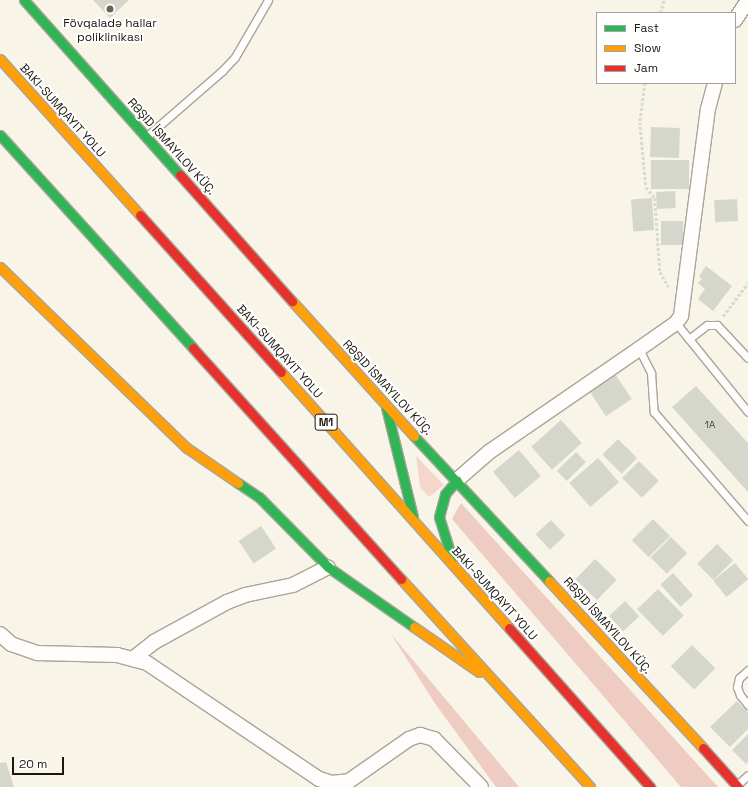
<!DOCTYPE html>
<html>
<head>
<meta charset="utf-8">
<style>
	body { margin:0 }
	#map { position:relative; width:748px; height:787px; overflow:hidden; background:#f8f4e7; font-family:"Space Grotesk",sans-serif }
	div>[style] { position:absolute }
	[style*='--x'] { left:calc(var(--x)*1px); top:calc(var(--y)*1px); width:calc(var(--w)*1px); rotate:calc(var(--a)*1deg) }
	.green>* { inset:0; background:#f5d6cd }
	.forest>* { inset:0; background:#efccc2 }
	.building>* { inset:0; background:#d6d7cc; transform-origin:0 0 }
	.path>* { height:2.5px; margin-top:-1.25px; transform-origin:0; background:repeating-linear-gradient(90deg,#d9d8d4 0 3px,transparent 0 5px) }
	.roads { filter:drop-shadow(1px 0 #a9a59b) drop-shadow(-1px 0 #a9a59b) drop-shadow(0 1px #a9a59b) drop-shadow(0 -1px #a9a59b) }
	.lane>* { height:7px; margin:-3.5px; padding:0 3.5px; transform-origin:3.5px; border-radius:3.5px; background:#fefdfb }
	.street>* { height:14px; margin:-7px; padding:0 7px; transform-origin:7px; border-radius:7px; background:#fefdfb }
	.fast>* { height:9px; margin:-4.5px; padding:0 4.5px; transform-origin:4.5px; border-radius:4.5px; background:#30b455 }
	.slow>* { height:9px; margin:-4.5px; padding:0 4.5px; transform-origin:4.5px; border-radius:4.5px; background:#ff9f0a }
	.jam>* { height:9px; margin:-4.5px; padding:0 4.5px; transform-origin:4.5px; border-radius:4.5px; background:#e5322d }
	.dots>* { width:11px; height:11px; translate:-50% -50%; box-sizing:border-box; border:2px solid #fff; border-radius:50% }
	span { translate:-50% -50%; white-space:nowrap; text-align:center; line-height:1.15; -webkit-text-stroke:4px #fff; paint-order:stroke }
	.number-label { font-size:10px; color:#49473d }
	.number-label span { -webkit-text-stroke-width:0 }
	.shield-label span { padding:1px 3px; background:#fff; border:1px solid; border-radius:3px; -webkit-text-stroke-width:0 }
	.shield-label { font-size:11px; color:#1a170d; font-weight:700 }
	.poi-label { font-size:12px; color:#1a170d }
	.street-label { font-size:12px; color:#1a170d }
	.legend { position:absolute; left:596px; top:12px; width:140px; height:72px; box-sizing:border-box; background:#fff; border:1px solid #a3a29e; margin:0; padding:5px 7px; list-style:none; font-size:12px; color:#1a170d }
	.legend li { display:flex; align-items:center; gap:8px; height:20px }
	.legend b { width:20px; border:1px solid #a3a29e }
	.scale { position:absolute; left:12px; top:757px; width:52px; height:18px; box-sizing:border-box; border:2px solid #1a170d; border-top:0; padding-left:5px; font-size:12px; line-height:14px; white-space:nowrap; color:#1a170d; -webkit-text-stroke:3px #fff; paint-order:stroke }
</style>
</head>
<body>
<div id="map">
	<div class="green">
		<div style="clip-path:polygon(416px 456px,444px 485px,429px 497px,420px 487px)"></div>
	</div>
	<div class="forest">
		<div style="clip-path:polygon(461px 503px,718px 787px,681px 787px,452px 519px)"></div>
		<div style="clip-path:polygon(391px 634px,519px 787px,496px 787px,434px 702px)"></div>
	</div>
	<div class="building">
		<div style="clip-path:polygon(93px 0,129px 0,110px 18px)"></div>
		<div style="left:651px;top:127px;width:29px;height:30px;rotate:2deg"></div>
		<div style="left:651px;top:160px;width:38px;height:29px"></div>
		<div style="left:675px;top:191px;width:17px;height:19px;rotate:87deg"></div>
		<div style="left:652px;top:198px;width:32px;height:21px;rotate:86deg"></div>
		<div style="left:737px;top:199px;width:22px;height:23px;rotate:87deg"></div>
		<div style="left:661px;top:221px;width:22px;height:24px"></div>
		<div style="clip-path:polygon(706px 266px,732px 286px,713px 311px,698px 299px,705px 289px,698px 283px,702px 279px,699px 276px)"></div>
		<div style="left:615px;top:374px;width:30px;height:31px;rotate:56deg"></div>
		<div style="clip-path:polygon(696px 386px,748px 443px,748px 492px,672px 407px)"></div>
		<div style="left:561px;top:420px;width:31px;height:40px;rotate:48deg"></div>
		<div style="left:618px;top:439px;width:27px;height:22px;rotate:45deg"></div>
		<div style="left:519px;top:450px;width:34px;height:34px;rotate:50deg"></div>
		<div style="left:576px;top:452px;width:14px;height:27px;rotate:45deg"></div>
		<div style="left:598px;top:458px;width:32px;height:38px;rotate:49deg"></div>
		<div style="left:639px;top:461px;width:28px;height:24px;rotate:45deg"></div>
		<div style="left:653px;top:519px;width:24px;height:30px;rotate:45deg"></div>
		<div style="left:551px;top:520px;width:21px;height:21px;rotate:47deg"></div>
		<div style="left:261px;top:526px;width:27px;height:27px;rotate:56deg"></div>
		<div style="left:671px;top:537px;width:23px;height:29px;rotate:45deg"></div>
		<div style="left:717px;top:544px;width:23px;height:28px;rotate:45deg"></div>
		<div style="left:595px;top:559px;width:30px;height:28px;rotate:44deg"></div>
		<div style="left:735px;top:563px;width:21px;height:28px;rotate:51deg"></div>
		<div style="left:673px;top:573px;width:30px;height:17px;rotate:48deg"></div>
		<div style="left:658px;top:589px;width:37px;height:29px;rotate:46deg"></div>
		<div style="left:625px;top:601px;width:21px;height:22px;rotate:47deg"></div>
		<div style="left:692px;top:645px;width:33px;height:30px;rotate:45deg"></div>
		<div style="clip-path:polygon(737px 701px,748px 712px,748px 729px,730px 747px,710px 727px)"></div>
		<div style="clip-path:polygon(748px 734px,748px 762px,746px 764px,732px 750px)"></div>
		<div style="clip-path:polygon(6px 762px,14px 787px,0 787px,0 763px)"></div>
	</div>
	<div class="path">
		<div style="--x:660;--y:13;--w:14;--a:-73"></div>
		<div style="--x:645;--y:83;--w:39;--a:97"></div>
		<div style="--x:640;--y:122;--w:65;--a:84.7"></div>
		<div style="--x:646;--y:187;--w:14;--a:51"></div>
		<div style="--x:655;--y:198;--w:74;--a:86.1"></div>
		<div style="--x:660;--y:272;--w:17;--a:59"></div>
		<div style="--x:723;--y:316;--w:41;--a:-52.9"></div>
	</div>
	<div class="roads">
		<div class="lane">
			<div style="--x:146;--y:137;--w:101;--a:-41"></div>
			<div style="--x:222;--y:71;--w:19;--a:-47"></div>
			<div style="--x:235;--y:57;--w:66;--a:-59.9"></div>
			<div style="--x:676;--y:323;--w:114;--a:51"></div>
			<div style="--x:689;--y:339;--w:23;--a:-38"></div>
			<div style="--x:707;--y:325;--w:10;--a:0"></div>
			<div style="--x:717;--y:325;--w:45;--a:46.8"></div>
			<div style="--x:639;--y:349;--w:27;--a:63"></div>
			<div style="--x:651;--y:373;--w:39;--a:86"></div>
			<div style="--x:654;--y:412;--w:144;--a:49.2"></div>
			<div style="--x:748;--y:670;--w:12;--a:138"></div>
			<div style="--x:739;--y:678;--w:9;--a:103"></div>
			<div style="--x:737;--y:687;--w:9;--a:69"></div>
			<div style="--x:740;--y:695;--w:13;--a:51"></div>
			<div style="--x:738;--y:784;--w:13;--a:-42"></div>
		</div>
		<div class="street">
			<div style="--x:735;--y:20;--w:23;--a:-56"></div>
			<div style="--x:457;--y:480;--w:43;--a:-41.2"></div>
			<div style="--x:489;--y:452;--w:182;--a:-34.5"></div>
			<div style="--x:639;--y:349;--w:45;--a:-35.1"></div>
			<div style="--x:676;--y:323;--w:9;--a:-54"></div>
			<div style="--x:681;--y:316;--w:209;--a:-82.6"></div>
			<div style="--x:708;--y:109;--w:27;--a:-75"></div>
			<div style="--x:0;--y:634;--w:15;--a:42"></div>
			<div style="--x:11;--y:644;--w:28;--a:19"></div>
			<div style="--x:37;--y:653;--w:80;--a:1.4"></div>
			<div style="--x:117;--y:655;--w:31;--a:15"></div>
			<div style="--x:147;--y:663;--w:207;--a:34"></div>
			<div style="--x:319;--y:779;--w:13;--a:18"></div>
			<div style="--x:331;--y:783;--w:18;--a:-6"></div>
			<div style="--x:349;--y:781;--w:73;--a:-35"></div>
			<div style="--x:409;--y:739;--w:12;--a:-20"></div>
			<div style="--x:420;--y:735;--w:15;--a:16"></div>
			<div style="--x:434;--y:739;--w:67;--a:45.6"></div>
			<div style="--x:135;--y:657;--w:24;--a:-38"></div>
			<div style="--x:154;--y:642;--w:83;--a:-28.7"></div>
			<div style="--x:227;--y:602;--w:19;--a:-21"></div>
			<div style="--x:245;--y:595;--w:49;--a:-11.8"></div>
			<div style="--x:293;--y:585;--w:39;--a:-27"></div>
		</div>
		<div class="fast">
			<div style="--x:24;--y:0;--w:234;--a:48.3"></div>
			<div style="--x:0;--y:135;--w:287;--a:47.8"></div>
			<div style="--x:386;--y:407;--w:113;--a:76.2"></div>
			<div style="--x:414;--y:436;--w:198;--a:47"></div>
			<div style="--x:238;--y:483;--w:25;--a:34"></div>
			<div style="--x:259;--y:497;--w:98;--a:45.4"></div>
			<div style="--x:328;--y:567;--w:105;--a:34.9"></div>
			<div style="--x:452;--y:558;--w:43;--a:-107.6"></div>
			<div style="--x:439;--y:517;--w:24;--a:-75"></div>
			<div style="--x:445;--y:494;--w:18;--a:-49"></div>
		</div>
		<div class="slow">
			<div style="--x:0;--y:59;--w:210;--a:48.1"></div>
			<div style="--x:0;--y:267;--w:260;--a:44.1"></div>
			<div style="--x:187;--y:448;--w:62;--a:34.5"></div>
			<div style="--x:292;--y:301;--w:182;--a:47.9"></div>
			<div style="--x:281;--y:372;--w:343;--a:48.3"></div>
			<div style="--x:401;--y:579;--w:281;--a:47.7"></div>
			<div style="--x:549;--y:581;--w:227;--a:47.3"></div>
			<div style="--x:414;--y:627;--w:79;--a:34.7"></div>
		</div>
		<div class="jam">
			<div style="--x:180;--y:175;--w:169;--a:48.4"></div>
			<div style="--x:140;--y:215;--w:211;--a:48.1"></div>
			<div style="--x:193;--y:348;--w:311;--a:48"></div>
			<div style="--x:509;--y:628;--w:213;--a:48.4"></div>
			<div style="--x:703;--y:748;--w:52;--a:48.1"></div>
		</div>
	</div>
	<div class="dots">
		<div style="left:110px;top:9px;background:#686459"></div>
	</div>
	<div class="number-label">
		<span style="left:710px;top:425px">1A</span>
	</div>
	<div class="shield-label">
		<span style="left:326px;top:422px">M1</span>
	</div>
	<div class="poi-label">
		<span style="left:110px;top:31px">Fövqaladə hallar<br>poliklinikası</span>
	</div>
	<div class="street-label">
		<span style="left:62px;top:111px;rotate:48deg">BAKI-SUMQAYIT YOLU</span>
		<span style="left:171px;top:147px;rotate:48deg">RƏŞID İSMAYILOV KÜÇ.</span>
		<span style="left:279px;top:352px;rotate:48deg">BAKI-SUMQAYIT YOLU</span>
		<span style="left:387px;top:388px;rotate:47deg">RƏŞID İSMAYILOV KÜÇ.</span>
		<span style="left:494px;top:594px;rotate:48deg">BAKI-SUMQAYIT YOLU</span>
		<span style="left:607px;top:626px;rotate:48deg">RƏŞID İSMAYILOV KÜÇ.</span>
	</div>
	<ul class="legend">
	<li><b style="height:5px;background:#30b455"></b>Fast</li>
	<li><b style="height:5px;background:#ff9f0a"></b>Slow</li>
	<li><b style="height:5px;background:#e5322d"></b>Jam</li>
	</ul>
	<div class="scale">20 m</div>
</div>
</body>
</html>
